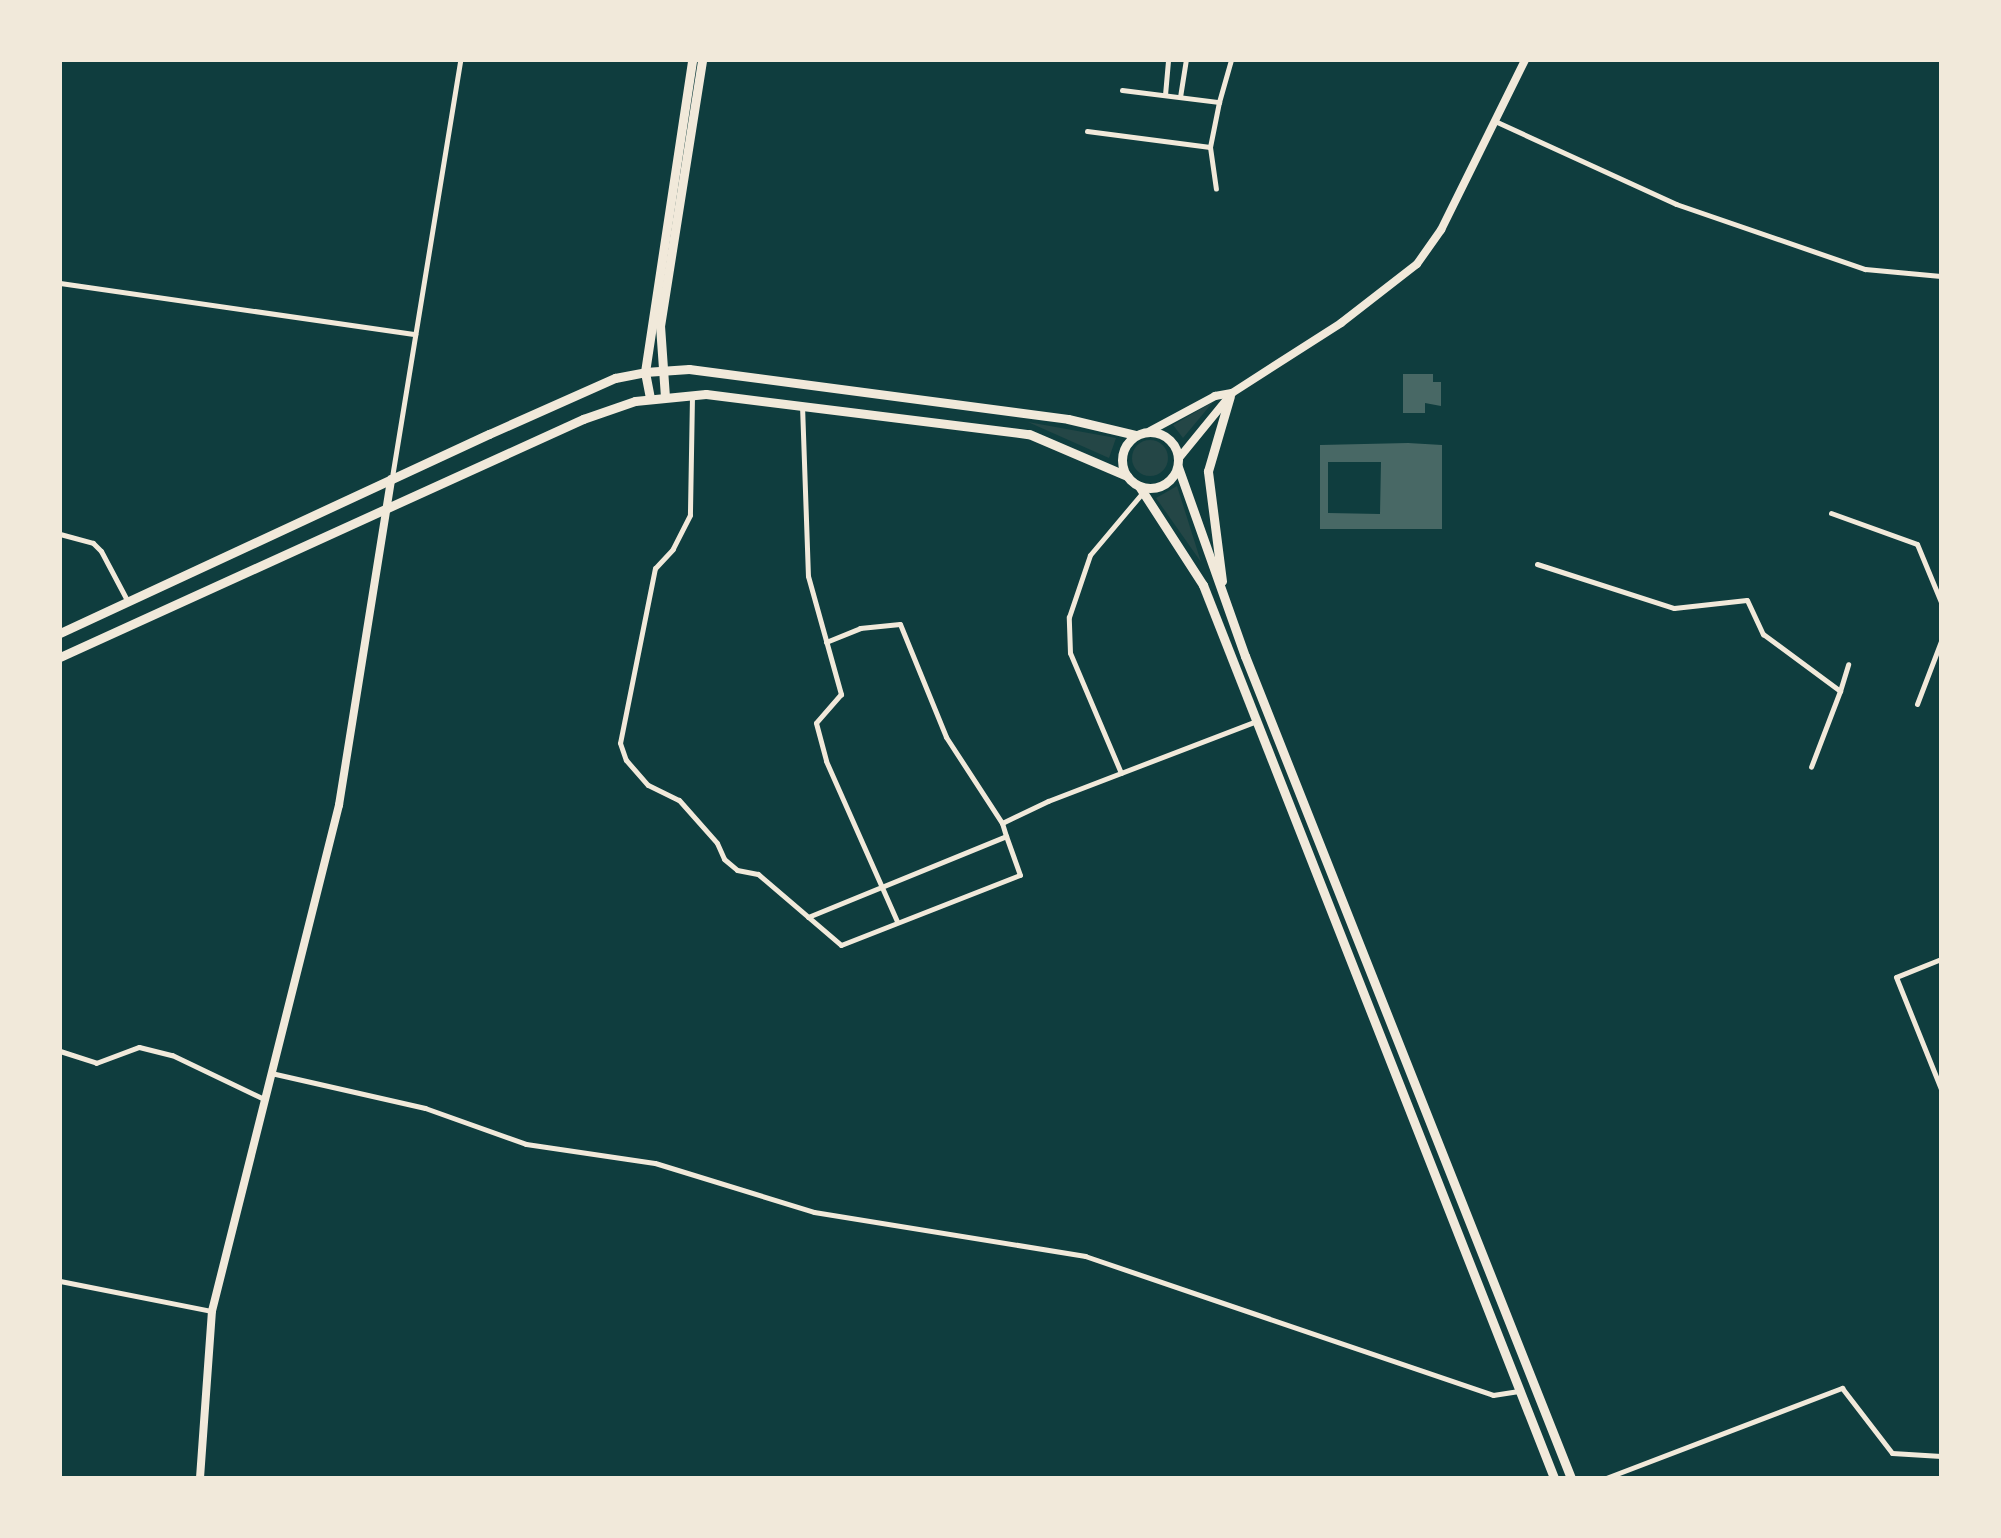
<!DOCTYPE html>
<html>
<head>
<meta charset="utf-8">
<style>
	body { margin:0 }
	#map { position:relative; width:2001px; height:1538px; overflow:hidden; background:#0f3d3e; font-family:Ubuntu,sans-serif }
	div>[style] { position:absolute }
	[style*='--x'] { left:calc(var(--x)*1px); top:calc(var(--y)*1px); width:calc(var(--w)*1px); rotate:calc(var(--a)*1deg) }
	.green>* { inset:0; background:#244646 }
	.round { border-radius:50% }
	.building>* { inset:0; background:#486865 }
	.minor>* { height:5px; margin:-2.5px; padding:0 2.5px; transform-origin:2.5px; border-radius:2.5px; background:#f1e9da }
	.secondary>* { height:8px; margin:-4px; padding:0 4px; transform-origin:4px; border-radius:4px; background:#f1e9da }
	.primary>* { height:9px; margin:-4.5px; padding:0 4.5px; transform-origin:4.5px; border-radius:4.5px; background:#f1e9da }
	.trunk>* { height:9px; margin:-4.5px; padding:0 4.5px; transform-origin:4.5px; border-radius:4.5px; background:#f1e9da }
	.trunk>.ring { margin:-4.5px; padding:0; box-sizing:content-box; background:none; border:9px solid #f1e9da; border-radius:50% }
	span { translate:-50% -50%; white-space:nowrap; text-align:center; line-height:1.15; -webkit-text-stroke:7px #f1e9da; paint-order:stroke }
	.frame { position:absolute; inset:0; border:62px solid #f1e9da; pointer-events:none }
</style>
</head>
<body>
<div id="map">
	<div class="green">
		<div style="clip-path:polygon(1213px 402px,1183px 438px,1173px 425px)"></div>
		<div style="clip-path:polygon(1028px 422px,1116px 438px,1109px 458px)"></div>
		<div class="round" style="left:1132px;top:440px;width:36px;height:36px"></div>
		<div style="clip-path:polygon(1177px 486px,1201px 562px,1156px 498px)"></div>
	</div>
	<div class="building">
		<div style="clip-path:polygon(1403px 374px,1433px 374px,1433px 382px,1441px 382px,1441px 406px,1425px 403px,1425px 413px,1403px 413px)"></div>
		<div style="clip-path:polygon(evenodd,1408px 443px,1442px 445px,1442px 529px,1320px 529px,1320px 445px,1408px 443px,1328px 462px,1381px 462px,1380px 514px,1328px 513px,1328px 462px)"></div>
	</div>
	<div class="minor">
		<div style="--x:1122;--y:90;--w:98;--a:7.1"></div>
		<div style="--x:1219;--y:102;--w:46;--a:101.3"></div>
		<div style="--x:1210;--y:147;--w:42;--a:81.9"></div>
		<div style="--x:1165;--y:95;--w:35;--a:-85"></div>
		<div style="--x:1180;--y:97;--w:37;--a:-81"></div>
		<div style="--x:1219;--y:102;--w:44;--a:-74.1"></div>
		<div style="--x:1497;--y:122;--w:197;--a:24.6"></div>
		<div style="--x:1676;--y:204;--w:200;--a:19"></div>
		<div style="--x:1865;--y:269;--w:76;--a:5.3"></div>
		<div style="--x:1087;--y:131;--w:124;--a:7.4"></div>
		<div style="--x:60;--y:283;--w:359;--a:8.2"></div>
		<div style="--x:692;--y:396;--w:119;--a:91"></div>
		<div style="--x:690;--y:515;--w:38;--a:117"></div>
		<div style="--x:673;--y:549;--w:26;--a:133"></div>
		<div style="--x:655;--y:568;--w:178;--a:101.3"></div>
		<div style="--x:620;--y:743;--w:18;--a:71"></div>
		<div style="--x:626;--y:760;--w:33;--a:49"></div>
		<div style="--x:648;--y:785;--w:34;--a:26"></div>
		<div style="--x:679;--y:800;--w:57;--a:48.5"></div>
		<div style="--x:717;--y:843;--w:17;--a:66"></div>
		<div style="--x:724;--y:859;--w:17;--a:40"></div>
		<div style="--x:737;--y:870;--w:21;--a:11"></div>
		<div style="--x:758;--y:874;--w:109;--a:40.5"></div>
		<div style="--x:841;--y:945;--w:192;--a:-21.4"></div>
		<div style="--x:1020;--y:875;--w:41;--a:-109.7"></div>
		<div style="--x:802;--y:405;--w:171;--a:88"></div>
		<div style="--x:808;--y:576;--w:123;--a:74.4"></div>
		<div style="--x:841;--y:694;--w:38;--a:131"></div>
		<div style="--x:816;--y:723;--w:39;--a:75"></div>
		<div style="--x:826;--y:761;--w:175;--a:66.1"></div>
		<div style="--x:392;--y:477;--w:423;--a:-80.7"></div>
		<div style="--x:1831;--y:513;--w:91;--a:19.8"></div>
		<div style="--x:1917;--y:544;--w:63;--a:67.5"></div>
		<div style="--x:60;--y:534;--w:34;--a:15"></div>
		<div style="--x:93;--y:543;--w:11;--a:45"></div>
		<div style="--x:101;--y:551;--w:58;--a:62.1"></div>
		<div style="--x:1537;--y:564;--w:144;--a:17.8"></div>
		<div style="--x:1674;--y:608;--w:73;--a:-6.3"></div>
		<div style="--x:1747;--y:600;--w:38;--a:65"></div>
		<div style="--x:1763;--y:634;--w:96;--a:36.5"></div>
		<div style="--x:1840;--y:691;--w:81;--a:110.9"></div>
		<div style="--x:826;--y:642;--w:37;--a:-22"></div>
		<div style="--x:860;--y:628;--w:40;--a:-5.7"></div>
		<div style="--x:900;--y:624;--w:122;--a:67.8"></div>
		<div style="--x:946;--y:737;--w:103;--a:56.9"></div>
		<div style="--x:1840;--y:691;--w:28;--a:-73"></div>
		<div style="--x:1917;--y:704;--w:67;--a:-69.1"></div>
		<div style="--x:1121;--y:773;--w:130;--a:-113"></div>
		<div style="--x:1070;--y:653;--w:36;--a:-92"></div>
		<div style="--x:1069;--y:617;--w:65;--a:-71.3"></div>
		<div style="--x:1090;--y:555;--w:82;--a:-49.9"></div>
		<div style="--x:808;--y:917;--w:214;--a:-22.2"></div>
		<div style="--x:1006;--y:836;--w:14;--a:-107"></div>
		<div style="--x:1002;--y:823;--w:51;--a:-25.6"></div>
		<div style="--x:1048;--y:801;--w:221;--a:-21"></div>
		<div style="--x:1941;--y:959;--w:48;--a:158.2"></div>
		<div style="--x:1896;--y:977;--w:121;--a:68.1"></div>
		<div style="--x:60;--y:1051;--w:38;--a:18"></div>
		<div style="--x:96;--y:1063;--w:46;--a:-20.4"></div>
		<div style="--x:139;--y:1047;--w:34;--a:14"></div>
		<div style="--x:172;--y:1055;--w:102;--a:25.6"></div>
		<div style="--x:271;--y:1073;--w:158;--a:12.8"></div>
		<div style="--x:425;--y:1108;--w:107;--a:19.6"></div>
		<div style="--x:526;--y:1144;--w:130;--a:8.4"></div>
		<div style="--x:655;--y:1163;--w:166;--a:17.1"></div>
		<div style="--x:814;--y:1212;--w:275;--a:9.2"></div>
		<div style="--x:1085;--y:1256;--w:431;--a:18.8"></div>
		<div style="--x:1493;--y:1395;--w:26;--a:-9"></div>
		<div style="--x:60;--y:1281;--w:155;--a:11.2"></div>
		<div style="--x:1606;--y:1478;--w:253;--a:-20.9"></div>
		<div style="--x:1842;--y:1388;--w:82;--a:52.4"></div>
		<div style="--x:1892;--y:1453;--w:49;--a:3.5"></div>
	</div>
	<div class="secondary">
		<div style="--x:1150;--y:431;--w:74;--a:-28.3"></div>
		<div style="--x:1215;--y:396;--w:17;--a:-10"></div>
		<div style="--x:1179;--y:458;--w:84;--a:-50.8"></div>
		<div style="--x:1232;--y:393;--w:130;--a:-32.7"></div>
		<div style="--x:1341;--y:323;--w:96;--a:-37.8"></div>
		<div style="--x:1417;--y:264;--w:42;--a:-54.8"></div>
		<div style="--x:1441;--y:230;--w:190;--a:-63.7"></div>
		<div style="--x:200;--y:1478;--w:167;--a:-85.9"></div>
		<div style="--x:212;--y:1311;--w:522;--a:-75.91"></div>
		<div style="--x:339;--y:805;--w:330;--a:-80.9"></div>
	</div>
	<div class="primary">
		<div style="--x:665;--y:397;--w:71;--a:-94"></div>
		<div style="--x:660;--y:326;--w:269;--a:-81"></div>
		<div style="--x:650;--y:398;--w:26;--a:-101"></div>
		<div style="--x:645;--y:372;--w:316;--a:-81.4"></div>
		<div style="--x:60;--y:633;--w:473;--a:-24.9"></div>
		<div style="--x:489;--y:434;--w:138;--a:-24"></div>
		<div style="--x:615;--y:378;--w:31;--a:-11"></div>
		<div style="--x:645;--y:372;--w:44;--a:-3.9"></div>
		<div style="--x:689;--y:369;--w:382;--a:7.5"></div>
		<div style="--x:1068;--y:419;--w:69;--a:13.4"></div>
		<div style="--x:60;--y:657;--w:575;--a:-24.47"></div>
		<div style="--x:583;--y:419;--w:55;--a:-19.1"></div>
		<div style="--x:635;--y:401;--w:71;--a:-5.6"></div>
		<div style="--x:706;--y:394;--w:325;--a:7.1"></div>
		<div style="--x:1029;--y:434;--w:107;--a:23.2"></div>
	</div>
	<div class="trunk">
		<div class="ring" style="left:1122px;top:432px;width:47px;height:47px"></div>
		<div style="--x:1178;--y:467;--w:201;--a:70.5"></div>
		<div style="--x:1245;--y:656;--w:884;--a:68.37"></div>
		<div style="--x:1139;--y:486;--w:118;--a:57.1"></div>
		<div style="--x:1203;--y:585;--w:960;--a:68.54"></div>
		<div style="--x:1222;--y:581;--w:111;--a:-97.3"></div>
		<div style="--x:1208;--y:471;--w:78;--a:-73.7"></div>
	</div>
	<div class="frame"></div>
</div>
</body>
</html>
